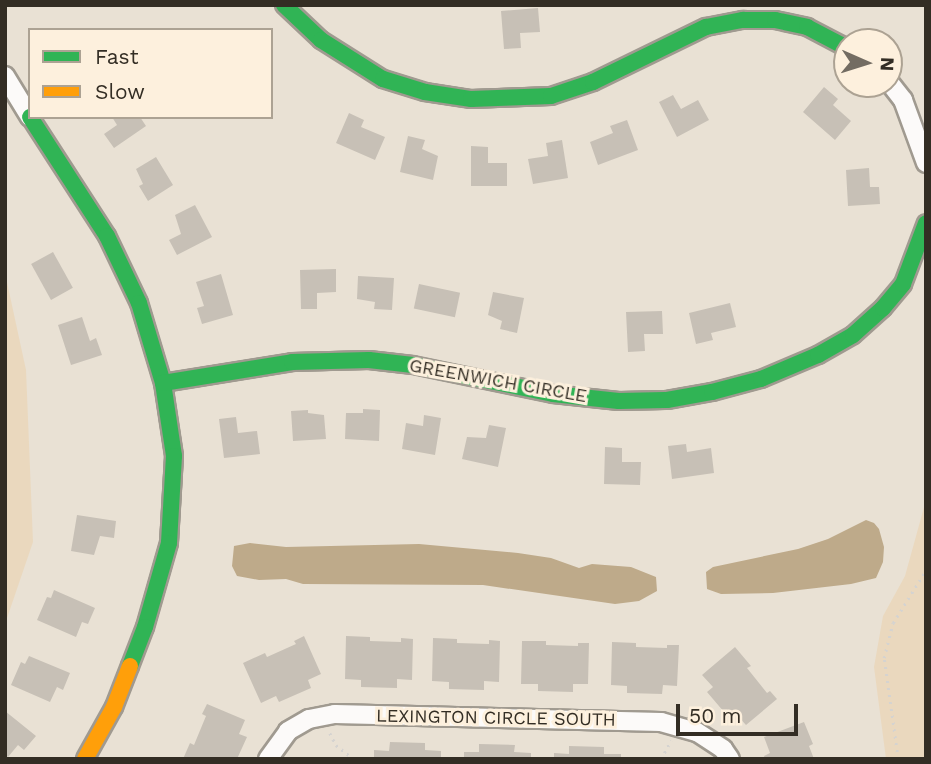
<!DOCTYPE html>
<html>
<head>
<meta charset="utf-8">
<style>
	body { margin:0 }
	#map { position:relative; width:931px; height:764px; overflow:hidden; background:#e9e1d4; font-family:"Work Sans",sans-serif }
	div>[style] { position:absolute }
	[style*='--x'] { left:calc(var(--x)*1px); top:calc(var(--y)*1px); width:calc(var(--w)*1px); rotate:calc(var(--a)*1deg) }
	.green>* { inset:0; background:#ead8be }
	.water>* { inset:0; background:#beaa8a }
	.building>* { inset:0; background:#c7c0b6; transform-origin:0 0 }
	.path>* { height:2.5px; margin-top:-1.25px; transform-origin:0; background:repeating-linear-gradient(90deg,#d5d3d0 0 2px,transparent 0 7px) }
	.roads { filter:drop-shadow(2px 0 #a09a90) drop-shadow(-2px 0 #a09a90) drop-shadow(0 2px #a09a90) drop-shadow(0 -2px #a09a90) }
	.street>* { height:18px; margin:-9px; padding:0 9px; transform-origin:9px; border-radius:9px; background:#fcfaf9 }
	.fast>* { height:16px; margin:-8px; padding:0 8px; transform-origin:8px; border-radius:8px; background:#30b455 }
	.slow>* { height:16px; margin:-8px; padding:0 8px; transform-origin:8px; border-radius:8px; background:#ff9f0a }
	span { translate:-50% -50%; white-space:nowrap; text-align:center; line-height:1.15; -webkit-text-stroke:6px #fdf0dd; paint-order:stroke }
	.street-label { font-size:18px; color:#332d24 }
	.frame { position:absolute; inset:0; border:7px solid #332d24; pointer-events:none }
	.legend { position:absolute; left:28px; top:28px; width:245px; height:91px; box-sizing:border-box; background:#fdf0dd; border:2px solid #aca293; margin:0; padding:9px 12px; list-style:none; font-size:21px; color:#332d24 }
	.legend li { display:flex; align-items:center; gap:14px; height:35px }
	.legend b { width:35px; border:2px solid #aca293 }
	.north { position:absolute; left:833px; top:28px; width:70px; height:70px; box-sizing:border-box; background:#fdf0dd; border:2px solid #aca293; border-radius:50%; rotate:93deg; font-size:19px; font-weight:700; line-height:28px; text-align:center; color:#332d24 }
	.north::after { content:''; display:block; margin:auto; width:24px; height:32px; background:#736c62; clip-path:polygon(50% 0,100% 100%,50% 72%,0 100%) }
	.scale { position:absolute; left:676px; top:704px; width:122px; height:32px; box-sizing:border-box; border:4px solid #332d24; border-top:0; padding-left:9px; font-size:21px; line-height:24px; white-space:nowrap; color:#332d24; -webkit-text-stroke:5px #fdf0dd; paint-order:stroke }
</style>
</head>
<body>
<div id="map">
	<div class="green">
		<div style="clip-path:polygon(5px 273px,26px 370px,33px 542px,5px 624px)"></div>
		<div style="clip-path:polygon(926px 500px,926px 759px,886px 759px,874px 667px,883px 616px,905px 576px)"></div>
	</div>
	<div class="water">
		<div style="clip-path:polygon(866px 520px,874px 523px,879px 529px,884px 547px,883px 562px,876px 578px,851px 584px,773px 593px,721px 594px,707px 589px,706px 572px,713px 567px,798px 549px,828px 539px)"></div>
		<div style="clip-path:polygon(250px 543px,286px 547px,419px 544px,518px 553px,551px 558px,579px 568px,592px 564px,631px 567px,656px 577px,657px 591px,639px 601px,615px 604px,483px 585px,303px 584px,286px 579px,259px 580px,237px 576px,232px 566px,234px 546px)"></div>
	</div>
	<div class="building">
		<div style="clip-path:polygon(538px 8px,540px 32px,520px 33px,521px 48px,504px 49px,501px 11px)"></div>
		<div style="clip-path:polygon(824px 87px,838px 99px,833px 105px,851px 121px,835px 140px,803px 112px)"></div>
		<div style="clip-path:polygon(673px 95px,681px 109px,698px 100px,709px 120px,677px 137px,659px 102px)"></div>
		<div style="clip-path:polygon(349px 113px,364px 120px,361px 127px,385px 137px,375px 160px,336px 143px)"></div>
		<div style="clip-path:polygon(112px 117px,140px 117px,146px 126px,114px 148px,104px 134px,117px 125px)"></div>
		<div style="clip-path:polygon(627px 120px,638px 150px,598px 165px,590px 142px,613px 133px,610px 126px)"></div>
		<div style="clip-path:polygon(408px 136px,425px 140px,422px 149px,438px 156px,433px 180px,400px 172px)"></div>
		<div style="clip-path:polygon(562px 140px,568px 178px,533px 184px,528px 159px,548px 156px,546px 143px)"></div>
		<div style="clip-path:polygon(471px 146px,488px 147px,488px 163px,507px 163px,507px 186px,471px 186px)"></div>
		<div style="clip-path:polygon(156px 157px,173px 185px,148px 201px,139px 186px,143px 184px,136px 169px)"></div>
		<div style="clip-path:polygon(869px 168px,870px 187px,879px 187px,880px 204px,848px 206px,846px 170px)"></div>
		<div style="clip-path:polygon(195px 205px,212px 237px,177px 255px,169px 240px,181px 234px,175px 215px)"></div>
		<div style="left:53px;top:252px;width:41px;height:25px;rotate:61deg"></div>
		<div style="clip-path:polygon(336px 269px,336px 292px,317px 293px,317px 309px,301px 309px,300px 270px)"></div>
		<div style="clip-path:polygon(221px 274px,233px 315px,202px 324px,197px 308px,204px 306px,196px 282px)"></div>
		<div style="clip-path:polygon(358px 276px,394px 278px,392px 310px,374px 309px,375px 302px,357px 299px)"></div>
		<div style="left:419px;top:284px;width:42px;height:25px;rotate:12deg"></div>
		<div style="clip-path:polygon(493px 292px,524px 298px,517px 333px,500px 329px,502px 321px,488px 315px)"></div>
		<div style="clip-path:polygon(730px 303px,736px 327px,711px 333px,713px 340px,696px 344px,689px 313px)"></div>
		<div style="clip-path:polygon(662px 311px,663px 334px,644px 334px,645px 351px,628px 352px,626px 312px)"></div>
		<div style="clip-path:polygon(82px 317px,90px 341px,96px 338px,102px 355px,71px 365px,58px 325px)"></div>
		<div style="clip-path:polygon(363px 409px,380px 410px,379px 441px,345px 439px,346px 413px,363px 413px)"></div>
		<div style="clip-path:polygon(308px 410px,308px 413px,324px 415px,326px 439px,293px 441px,291px 411px)"></div>
		<div style="clip-path:polygon(424px 415px,441px 418px,435px 455px,402px 449px,406px 423px,423px 426px)"></div>
		<div style="clip-path:polygon(236px 417px,238px 433px,257px 431px,260px 454px,224px 458px,219px 419px)"></div>
		<div style="clip-path:polygon(489px 425px,506px 428px,498px 467px,462px 459px,467px 437px,486px 438px)"></div>
		<div style="clip-path:polygon(686px 444px,687px 452px,711px 448px,714px 473px,672px 479px,668px 446px)"></div>
		<div style="clip-path:polygon(605px 447px,622px 448px,622px 462px,641px 462px,640px 485px,604px 484px)"></div>
		<div style="clip-path:polygon(77px 515px,116px 521px,114px 538px,100px 536px,94px 555px,71px 551px)"></div>
		<div style="clip-path:polygon(54px 590px,95px 608px,88px 624px,82px 622px,76px 637px,37px 620px,47px 597px,51px 598px)"></div>
		<div style="clip-path:polygon(304px 636px,321px 674px,308px 680px,311px 688px,279px 702px,276px 696px,261px 703px,243px 663px,265px 653px,267px 657px,296px 644px,294px 641px)"></div>
		<div style="clip-path:polygon(346px 636px,370px 637px,370px 641px,401px 642px,401px 638px,413px 639px,412px 680px,397px 679px,397px 688px,361px 687px,361px 680px,345px 679px)"></div>
		<div style="clip-path:polygon(433px 638px,457px 639px,457px 643px,489px 644px,489px 640px,500px 641px,499px 682px,484px 681px,484px 690px,449px 689px,449px 682px,432px 681px)"></div>
		<div style="clip-path:polygon(522px 641px,546px 641px,546px 645px,578px 646px,578px 643px,589px 643px,588px 684px,573px 684px,573px 692px,538px 691px,538px 684px,521px 684px)"></div>
		<div style="clip-path:polygon(612px 642px,636px 643px,636px 647px,667px 648px,667px 645px,679px 645px,677px 686px,663px 685px,662px 694px,627px 693px,627px 686px,611px 685px)"></div>
		<div style="clip-path:polygon(735px 647px,751px 666px,747px 668px,767px 693px,770px 691px,777px 699px,746px 725px,736px 714px,730px 719px,707px 692px,713px 687px,702px 675px)"></div>
		<div style="clip-path:polygon(29px 656px,70px 673px,63px 690px,57px 687px,50px 702px,11px 685px,21px 662px,25px 664px)"></div>
		<div style="clip-path:polygon(207px 704px,245px 720px,239px 734px,247px 737px,237px 759px,183px 759px,190px 743px,194px 745px,206px 716px,202px 714px)"></div>
		<div style="clip-path:polygon(5px 711px,36px 736px,24px 750px,18px 745px,8px 757px,5px 754px)"></div>
		<div style="clip-path:polygon(804px 722px,813px 744px,809px 746px,814px 759px,765px 759px,764px 756px,770px 753px,764px 737px)"></div>
		<div style="clip-path:polygon(390px 742px,425px 743px,425px 750px,441px 751px,441px 759px,374px 759px,374px 750px,389px 751px)"></div>
		<div style="clip-path:polygon(479px 744px,515px 745px,514px 752px,531px 753px,531px 759px,464px 759px,464px 752px,479px 752px)"></div>
		<div style="clip-path:polygon(569px 746px,604px 747px,604px 754px,621px 754px,621px 759px,554px 759px,554px 753px,569px 754px)"></div>
	</div>
	<div class="path">
		<div style="--x:330;--y:733;--w:13;--a:63"></div>
		<div style="--x:336;--y:745;--w:23;--a:38"></div>
		<div style="--x:661;--y:759;--w:21;--a:-62"></div>
		<div style="--x:898;--y:759;--w:102;--a:-97.9"></div>
		<div style="--x:884;--y:658;--w:36;--a:-76"></div>
		<div style="--x:893;--y:623;--w:62;--a:-58.1"></div>
	</div>
	<div class="roads">
		<div class="street">
			<div style="--x:5;--y:76;--w:48;--a:58.6"></div>
			<div style="--x:889;--y:82;--w:23;--a:52"></div>
			<div style="--x:903;--y:100;--w:67;--a:69.9"></div>
			<div style="--x:268;--y:759;--w:34;--a:-54"></div>
			<div style="--x:288;--y:731;--w:24;--a:-30"></div>
			<div style="--x:309;--y:719;--w:26;--a:-11"></div>
			<div style="--x:335;--y:714;--w:326;--a:1.4"></div>
			<div style="--x:661;--y:722;--w:37;--a:16"></div>
			<div style="--x:697;--y:732;--w:31;--a:33"></div>
			<div style="--x:723;--y:749;--w:12;--a:55"></div>
		</div>
		<div class="fast">
			<div style="--x:284;--y:5;--w:51;--a:43.4"></div>
			<div style="--x:321;--y:40;--w:73;--a:32.2"></div>
			<div style="--x:383;--y:79;--w:44;--a:17.2"></div>
			<div style="--x:425;--y:92;--w:47;--a:8.7"></div>
			<div style="--x:471;--y:99;--w:80;--a:-2.1"></div>
			<div style="--x:551;--y:96;--w:44;--a:-18.4"></div>
			<div style="--x:593;--y:82;--w:126;--a:-26"></div>
			<div style="--x:706;--y:27;--w:38;--a:-11"></div>
			<div style="--x:743;--y:20;--w:32;--a:0"></div>
			<div style="--x:775;--y:20;--w:33;--a:12"></div>
			<div style="--x:807;--y:27;--w:45;--a:27.7"></div>
			<div style="--x:30;--y:117;--w:142;--a:57.1"></div>
			<div style="--x:107;--y:236;--w:74;--a:64.5"></div>
			<div style="--x:139;--y:303;--w:84;--a:73.3"></div>
			<div style="--x:163;--y:383;--w:74;--a:81.4"></div>
			<div style="--x:174;--y:456;--w:87;--a:93.3"></div>
			<div style="--x:169;--y:543;--w:87;--a:105.9"></div>
			<div style="--x:145;--y:627;--w:42;--a:111"></div>
			<div style="--x:163;--y:383;--w:131;--a:-9.2"></div>
			<div style="--x:292;--y:362;--w:77;--a:-1.5"></div>
			<div style="--x:369;--y:360;--w:44;--a:6.5"></div>
			<div style="--x:413;--y:365;--w:143;--a:11.7"></div>
			<div style="--x:553;--y:394;--w:66;--a:6.1"></div>
			<div style="--x:619;--y:401;--w:48;--a:-1.2"></div>
			<div style="--x:667;--y:400;--w:46;--a:-10.1"></div>
			<div style="--x:712;--y:392;--w:51;--a:-14.9"></div>
			<div style="--x:761;--y:379;--w:62;--a:-22.8"></div>
			<div style="--x:818;--y:355;--w:40;--a:-29.7"></div>
			<div style="--x:853;--y:335;--w:40;--a:-42"></div>
			<div style="--x:883;--y:308;--w:31;--a:-50"></div>
			<div style="--x:903;--y:284;--w:65;--a:-69.3"></div>
		</div>
		<div class="slow">
			<div style="--x:85;--y:759;--w:60;--a:-60.9"></div>
			<div style="--x:114;--y:707;--w:44;--a:-68.7"></div>
		</div>
	</div>
	<div class="street-label">
		<span style="left:498px;top:381px;rotate:10deg">GREENWICH CIRCLE</span>
		<span style="left:496px;top:718px;rotate:1deg">LEXINGTON CIRCLE SOUTH</span>
	</div>
	<div class="frame"></div>
	<ul class="legend">
	<li><b style="height:9px;background:#30b455"></b>Fast</li>
	<li><b style="height:9px;background:#ff9f0a"></b>Slow</li>
	</ul>
	<div class="north">N</div>
	<div class="scale">50 m</div>
</div>
</body>
</html>
